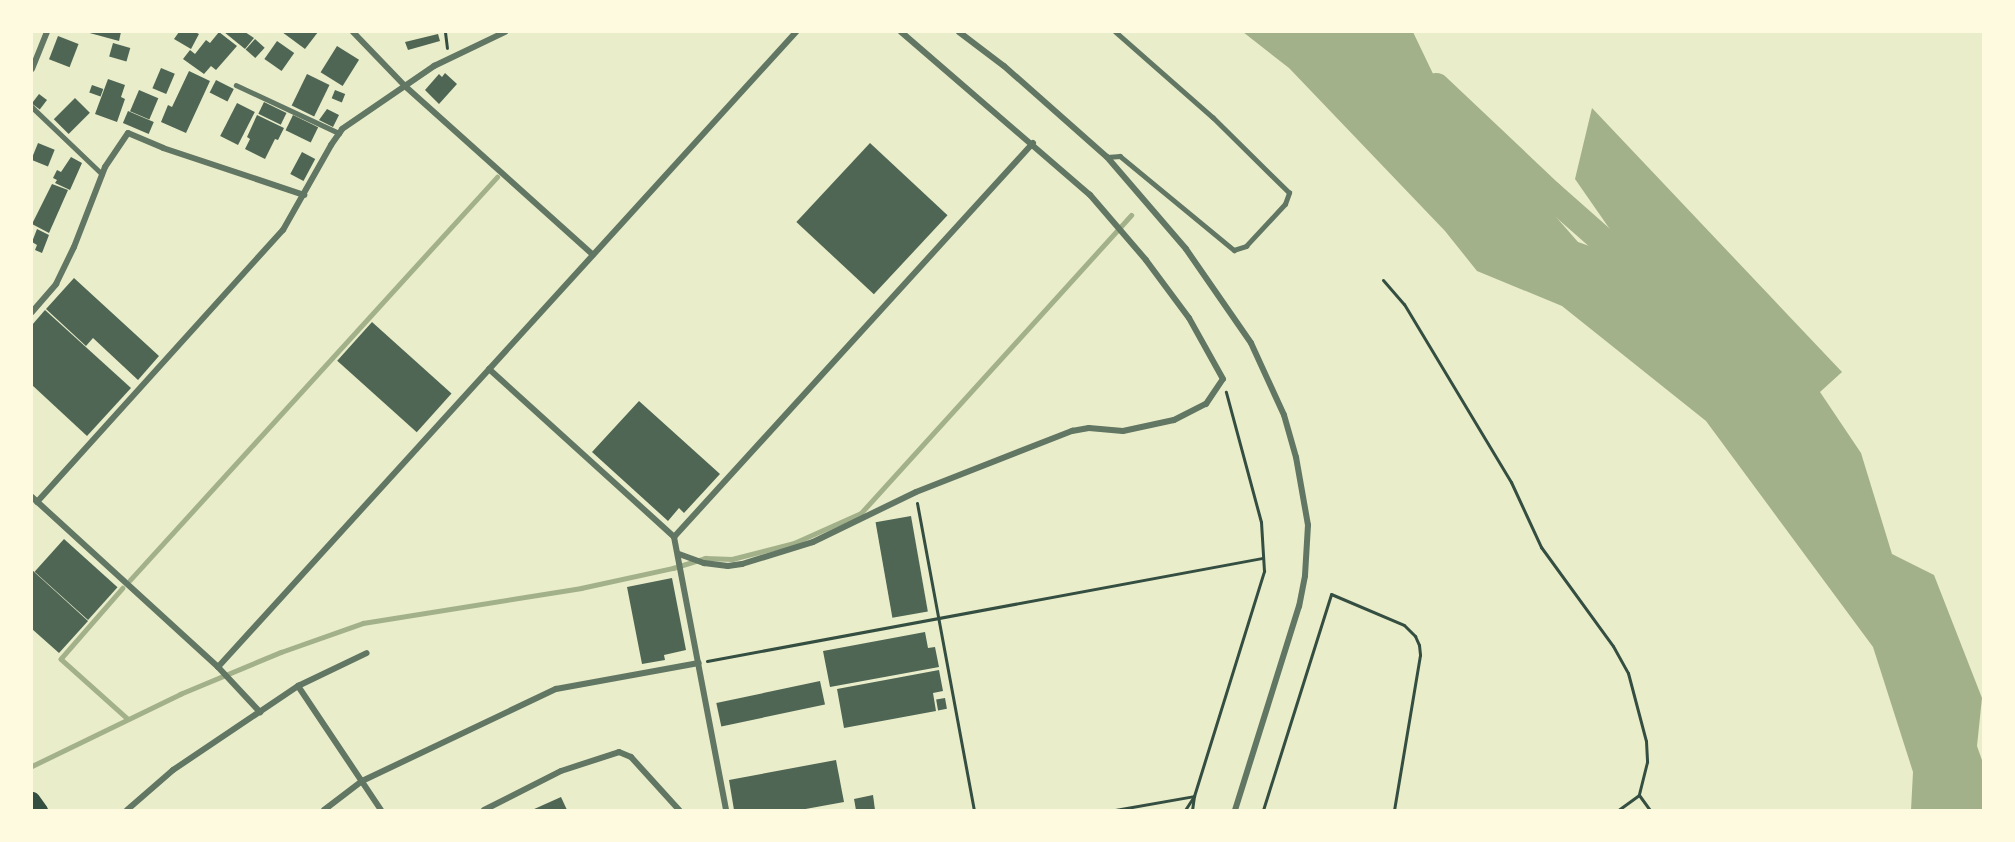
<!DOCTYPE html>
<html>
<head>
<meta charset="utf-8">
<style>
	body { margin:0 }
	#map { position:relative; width:2015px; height:842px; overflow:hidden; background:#e9edc9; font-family:"Work Sans",sans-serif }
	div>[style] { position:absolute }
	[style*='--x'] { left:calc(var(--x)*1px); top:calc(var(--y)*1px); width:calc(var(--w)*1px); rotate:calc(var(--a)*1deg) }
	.water>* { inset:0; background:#a3b18a }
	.stream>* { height:4.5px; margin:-2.25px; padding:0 2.25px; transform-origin:2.25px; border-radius:2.25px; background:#a3b18a }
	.river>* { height:27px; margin:-13.5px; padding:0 13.5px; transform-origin:13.5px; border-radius:13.5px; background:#a3b18a }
	.building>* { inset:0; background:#4f6655; transform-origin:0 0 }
	.path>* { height:3px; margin:-1.5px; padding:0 1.5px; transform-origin:1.5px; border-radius:1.5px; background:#344e41 }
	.service>* { height:4.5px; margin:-2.25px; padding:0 2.25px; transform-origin:2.25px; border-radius:2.25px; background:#617663 }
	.minor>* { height:6px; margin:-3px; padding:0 3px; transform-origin:3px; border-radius:3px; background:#617663 }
	.primary>* { height:15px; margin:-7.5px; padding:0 7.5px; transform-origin:7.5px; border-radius:7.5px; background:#344e41 }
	span { translate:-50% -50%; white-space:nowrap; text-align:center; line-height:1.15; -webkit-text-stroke:5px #fefae0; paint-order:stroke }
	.frame { position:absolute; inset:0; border:33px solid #fefae0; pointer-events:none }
</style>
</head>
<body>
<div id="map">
	<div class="water">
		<div style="clip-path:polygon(1243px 32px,1413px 32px,1436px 80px,1578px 242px,1632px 261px,1575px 179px,1592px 108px,1842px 372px,1820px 392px,1861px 453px,1892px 554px,1934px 575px,1982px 698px,1977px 746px,1983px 763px,1983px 810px,1911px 810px,1913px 772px,1873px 647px,1706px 421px,1562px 306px,1477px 271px,1445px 231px,1289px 68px)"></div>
	</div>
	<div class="stream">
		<div style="--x:130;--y:580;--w:545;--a:-47.68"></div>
		<div style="--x:123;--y:588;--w:94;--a:131.1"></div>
		<div style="--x:61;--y:659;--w:89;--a:41.8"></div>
		<div style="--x:32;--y:766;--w:165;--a:-25.9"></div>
		<div style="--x:180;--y:694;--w:109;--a:-22.6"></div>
		<div style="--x:281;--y:652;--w:87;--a:-19.5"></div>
		<div style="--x:363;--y:623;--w:221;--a:-9.1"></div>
		<div style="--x:581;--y:588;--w:94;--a:-12.3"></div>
		<div style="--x:673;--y:568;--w:34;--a:-17"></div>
		<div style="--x:705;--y:558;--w:27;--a:2"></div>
		<div style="--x:732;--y:559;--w:64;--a:-14.5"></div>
		<div style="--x:794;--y:543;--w:73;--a:-24.1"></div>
		<div style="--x:861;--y:513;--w:402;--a:-47.8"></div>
	</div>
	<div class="river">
		<div style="--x:1436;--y:86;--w:156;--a:43.4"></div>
		<div style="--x:1549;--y:193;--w:136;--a:41.4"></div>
	</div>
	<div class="building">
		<div style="clip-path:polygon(86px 32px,121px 32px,119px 41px)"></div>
		<div style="clip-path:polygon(179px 32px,195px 32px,199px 34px,191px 49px,174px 39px)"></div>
		<div style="clip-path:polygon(219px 32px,237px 46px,216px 70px,211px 66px,204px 74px,183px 59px,190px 50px,195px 54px,206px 40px,210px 43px)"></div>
		<div style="clip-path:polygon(224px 32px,245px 32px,254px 38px,245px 49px)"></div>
		<div style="clip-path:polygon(282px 32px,318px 32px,305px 49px)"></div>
		<div style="clip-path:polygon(438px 34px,440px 41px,408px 50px,405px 42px)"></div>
		<div style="left:58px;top:36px;width:22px;height:25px;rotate:21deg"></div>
		<div style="left:255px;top:39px;width:13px;height:14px;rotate:42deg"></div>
		<div style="left:277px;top:41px;width:21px;height:22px;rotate:35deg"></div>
		<div style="left:113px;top:43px;width:18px;height:14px;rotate:16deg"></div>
		<div style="left:337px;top:46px;width:26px;height:31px;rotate:32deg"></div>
		<div style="left:161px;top:68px;width:15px;height:22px;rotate:23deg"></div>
		<div style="clip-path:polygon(189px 71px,210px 81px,186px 133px,161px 122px,168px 105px,172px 107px)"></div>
		<div style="clip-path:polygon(445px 73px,457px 84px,439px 104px,425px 90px,439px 74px,442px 77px)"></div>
		<div style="left:307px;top:74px;width:25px;height:35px;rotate:26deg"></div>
		<div style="clip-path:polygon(108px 79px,125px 85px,121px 97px,125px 99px,117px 122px,95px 114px)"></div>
		<div style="left:216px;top:80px;width:20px;height:14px;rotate:27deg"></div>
		<div style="left:92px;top:85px;width:12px;height:8px;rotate:20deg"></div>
		<div style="left:139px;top:90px;width:21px;height:23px;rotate:23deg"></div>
		<div style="left:335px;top:90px;width:11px;height:9px;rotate:22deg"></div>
		<div style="left:39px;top:94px;width:10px;height:12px;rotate:37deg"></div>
		<div style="left:75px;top:98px;width:21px;height:30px;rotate:45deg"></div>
		<div style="left:264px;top:102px;width:25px;height:13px;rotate:26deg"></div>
		<div style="left:237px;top:103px;width:20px;height:37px;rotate:27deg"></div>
		<div style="clip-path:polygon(327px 109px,339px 115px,333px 127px,319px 120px)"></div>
		<div style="left:128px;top:111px;width:28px;height:13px;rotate:23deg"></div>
		<div style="clip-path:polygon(257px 115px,284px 128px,278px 140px,275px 139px,265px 159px,245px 149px,250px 139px,247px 137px)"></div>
		<div style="left:293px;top:115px;width:28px;height:17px;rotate:26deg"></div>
		<div style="left:38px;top:143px;width:18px;height:18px;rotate:22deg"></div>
		<div style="left:870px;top:143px;width:106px;height:108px;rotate:43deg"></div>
		<div style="left:302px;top:152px;width:15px;height:25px;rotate:28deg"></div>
		<div style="clip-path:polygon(71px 157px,82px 163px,70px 190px,55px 183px,57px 180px,53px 178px,57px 170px,61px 172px)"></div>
		<div style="clip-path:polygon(52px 184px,68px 190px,49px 233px,32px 224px)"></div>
		<div style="clip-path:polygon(37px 229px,49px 235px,42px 253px,35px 250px,37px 245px,32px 242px)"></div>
		<div style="clip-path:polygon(74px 278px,159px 356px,138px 380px,93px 338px,86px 346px,46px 309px)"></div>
		<div style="clip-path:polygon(45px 310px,131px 388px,87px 436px,32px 385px,32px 325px)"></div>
		<div style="left:372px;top:322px;width:107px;height:52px;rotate:42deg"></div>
		<div style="clip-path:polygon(639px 401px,720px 474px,684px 513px,679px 508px,668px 521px,592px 452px)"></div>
		<div style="left:911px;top:516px;width:97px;height:36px;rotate:80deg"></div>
		<div style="left:64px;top:539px;width:72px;height:44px;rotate:42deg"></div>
		<div style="clip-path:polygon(32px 570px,88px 621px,59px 653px,32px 629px)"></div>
		<div style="clip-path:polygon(672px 578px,686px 650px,664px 655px,665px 660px,642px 664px,627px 587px)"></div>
		<div style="clip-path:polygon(925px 632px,928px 648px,935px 647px,939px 667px,830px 687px,823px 651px)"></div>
		<div style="clip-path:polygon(939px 670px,943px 691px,933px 693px,936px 711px,844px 728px,837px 689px)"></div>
		<div style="left:820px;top:681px;width:24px;height:106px;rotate:78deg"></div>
		<div style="left:945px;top:698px;width:11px;height:9px;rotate:80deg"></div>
		<div style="clip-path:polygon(836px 760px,844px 802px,800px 810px,734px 810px,729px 780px)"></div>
		<div style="clip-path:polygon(873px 795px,875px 810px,856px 810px,854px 799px)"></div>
		<div style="clip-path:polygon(561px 797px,567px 810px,532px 810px)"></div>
	</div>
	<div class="path">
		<div style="--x:445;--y:32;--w:16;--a:83"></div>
		<div style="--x:1383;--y:280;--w:32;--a:49"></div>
		<div style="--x:1404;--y:304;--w:208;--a:59"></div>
		<div style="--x:1511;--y:482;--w:72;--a:65.2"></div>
		<div style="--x:1541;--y:547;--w:122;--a:54"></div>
		<div style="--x:1613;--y:646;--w:31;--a:61"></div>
		<div style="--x:1628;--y:673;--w:70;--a:75.2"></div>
		<div style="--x:1646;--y:741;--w:21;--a:87"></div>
		<div style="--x:1647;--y:762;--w:34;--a:104"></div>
		<div style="--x:1639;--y:795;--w:26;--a:144"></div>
		<div style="--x:917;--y:503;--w:312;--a:79.5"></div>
		<div style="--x:707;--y:661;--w:564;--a:-10.51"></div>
		<div style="--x:1639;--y:795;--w:19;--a:54"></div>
		<div style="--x:1115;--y:810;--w:80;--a:-10"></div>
		<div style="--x:1194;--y:796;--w:14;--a:98"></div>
		<div style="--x:1185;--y:810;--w:17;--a:-57"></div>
		<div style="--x:1194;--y:796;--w:236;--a:-72.7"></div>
		<div style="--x:1264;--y:571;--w:49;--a:-93.5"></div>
		<div style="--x:1261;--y:522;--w:135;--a:-105.1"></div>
		<div style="--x:1263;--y:810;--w:226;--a:-72.5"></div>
		<div style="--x:1331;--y:594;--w:79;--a:23"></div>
		<div style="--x:1404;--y:625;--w:16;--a:45"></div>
		<div style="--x:1415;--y:636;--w:10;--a:66"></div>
		<div style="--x:1419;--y:645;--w:10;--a:84"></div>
		<div style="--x:1420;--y:655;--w:157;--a:99.5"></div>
	</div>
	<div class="service">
		<div style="--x:236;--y:85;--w:114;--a:25"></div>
		<div style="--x:32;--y:107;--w:97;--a:43.7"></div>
		<div style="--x:1107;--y:157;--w:13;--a:-4"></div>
		<div style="--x:1120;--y:156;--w:148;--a:39.5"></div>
		<div style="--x:1234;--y:250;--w:13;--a:-18"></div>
		<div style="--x:1246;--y:246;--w:57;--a:-47.1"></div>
		<div style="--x:1285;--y:204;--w:12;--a:-70"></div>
		<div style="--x:1289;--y:193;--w:107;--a:-135.4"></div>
		<div style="--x:1213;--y:118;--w:130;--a:-138.7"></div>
	</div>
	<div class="minor">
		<div style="--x:353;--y:32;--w:76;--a:46.1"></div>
		<div style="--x:406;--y:87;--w:251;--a:41.9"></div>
		<div style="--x:959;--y:32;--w:56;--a:37.1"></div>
		<div style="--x:1004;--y:66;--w:137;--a:41.5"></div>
		<div style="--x:1107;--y:157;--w:121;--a:49.3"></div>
		<div style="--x:1186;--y:249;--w:114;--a:55.3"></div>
		<div style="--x:1251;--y:343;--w:79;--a:65.4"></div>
		<div style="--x:1284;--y:415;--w:44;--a:74.1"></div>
		<div style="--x:1296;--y:457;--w:69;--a:80"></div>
		<div style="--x:1308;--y:525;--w:51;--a:93.4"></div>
		<div style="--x:1305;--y:576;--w:31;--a:101"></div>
		<div style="--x:1299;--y:606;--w:214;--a:107.4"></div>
		<div style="--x:32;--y:69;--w:40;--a:-68"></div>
		<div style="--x:32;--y:312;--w:37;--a:-49"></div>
		<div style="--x:56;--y:284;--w:41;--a:-64.1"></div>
		<div style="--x:74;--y:247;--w:86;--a:-68.8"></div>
		<div style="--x:105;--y:167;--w:41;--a:-55.9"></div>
		<div style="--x:128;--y:133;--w:38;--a:23"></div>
		<div style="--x:163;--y:148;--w:149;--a:18.4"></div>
		<div style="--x:489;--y:369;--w:250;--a:42.2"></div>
		<div style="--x:674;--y:537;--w:278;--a:79.2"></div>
		<div style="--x:32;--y:497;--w:252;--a:42.4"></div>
		<div style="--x:218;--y:667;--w:62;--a:47"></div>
		<div style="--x:37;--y:502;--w:367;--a:-47.9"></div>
		<div style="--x:283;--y:230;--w:98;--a:-60.5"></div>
		<div style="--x:331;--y:145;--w:19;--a:-55"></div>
		<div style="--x:342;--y:129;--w:112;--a:-34.4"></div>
		<div style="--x:434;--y:66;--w:79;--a:-25.6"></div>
		<div style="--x:674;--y:537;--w:533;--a:-47.66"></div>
		<div style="--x:679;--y:554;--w:27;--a:20"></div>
		<div style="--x:704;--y:563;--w:24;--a:7"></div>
		<div style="--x:728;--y:566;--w:14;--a:-8"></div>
		<div style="--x:742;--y:564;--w:74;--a:-17.2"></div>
		<div style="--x:813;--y:542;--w:114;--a:-25.9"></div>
		<div style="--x:916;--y:492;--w:168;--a:-21.4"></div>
		<div style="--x:1072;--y:431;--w:17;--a:-10"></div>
		<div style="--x:1089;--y:428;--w:34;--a:5"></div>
		<div style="--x:1123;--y:431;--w:52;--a:-12.2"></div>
		<div style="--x:1174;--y:420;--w:36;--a:-27"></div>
		<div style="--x:1206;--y:404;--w:30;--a:-56"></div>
		<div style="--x:1223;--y:379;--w:70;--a:-119.1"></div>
		<div style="--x:1189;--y:318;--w:72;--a:-126.6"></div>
		<div style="--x:1146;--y:260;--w:86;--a:-130.7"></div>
		<div style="--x:1090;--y:195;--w:250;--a:-139.2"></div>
		<div style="--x:218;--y:667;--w:859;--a:-47.69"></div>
		<div style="--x:298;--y:686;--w:76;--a:-25.6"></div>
		<div style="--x:127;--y:810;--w:61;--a:-41"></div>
		<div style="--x:173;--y:770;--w:151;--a:-33.9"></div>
		<div style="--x:298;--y:686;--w:149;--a:56.2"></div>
		<div style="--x:324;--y:810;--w:48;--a:-37.3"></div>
		<div style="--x:362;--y:781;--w:215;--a:-25.4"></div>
		<div style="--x:556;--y:689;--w:145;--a:-10.3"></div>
		<div style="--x:484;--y:810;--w:86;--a:-26.9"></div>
		<div style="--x:561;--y:771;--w:61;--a:-18.1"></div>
		<div style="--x:619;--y:752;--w:13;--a:23"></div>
		<div style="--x:631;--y:757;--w:72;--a:47.8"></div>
	</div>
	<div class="primary">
		<div style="--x:32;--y:799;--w:14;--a:54"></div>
	</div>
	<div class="frame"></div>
</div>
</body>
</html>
